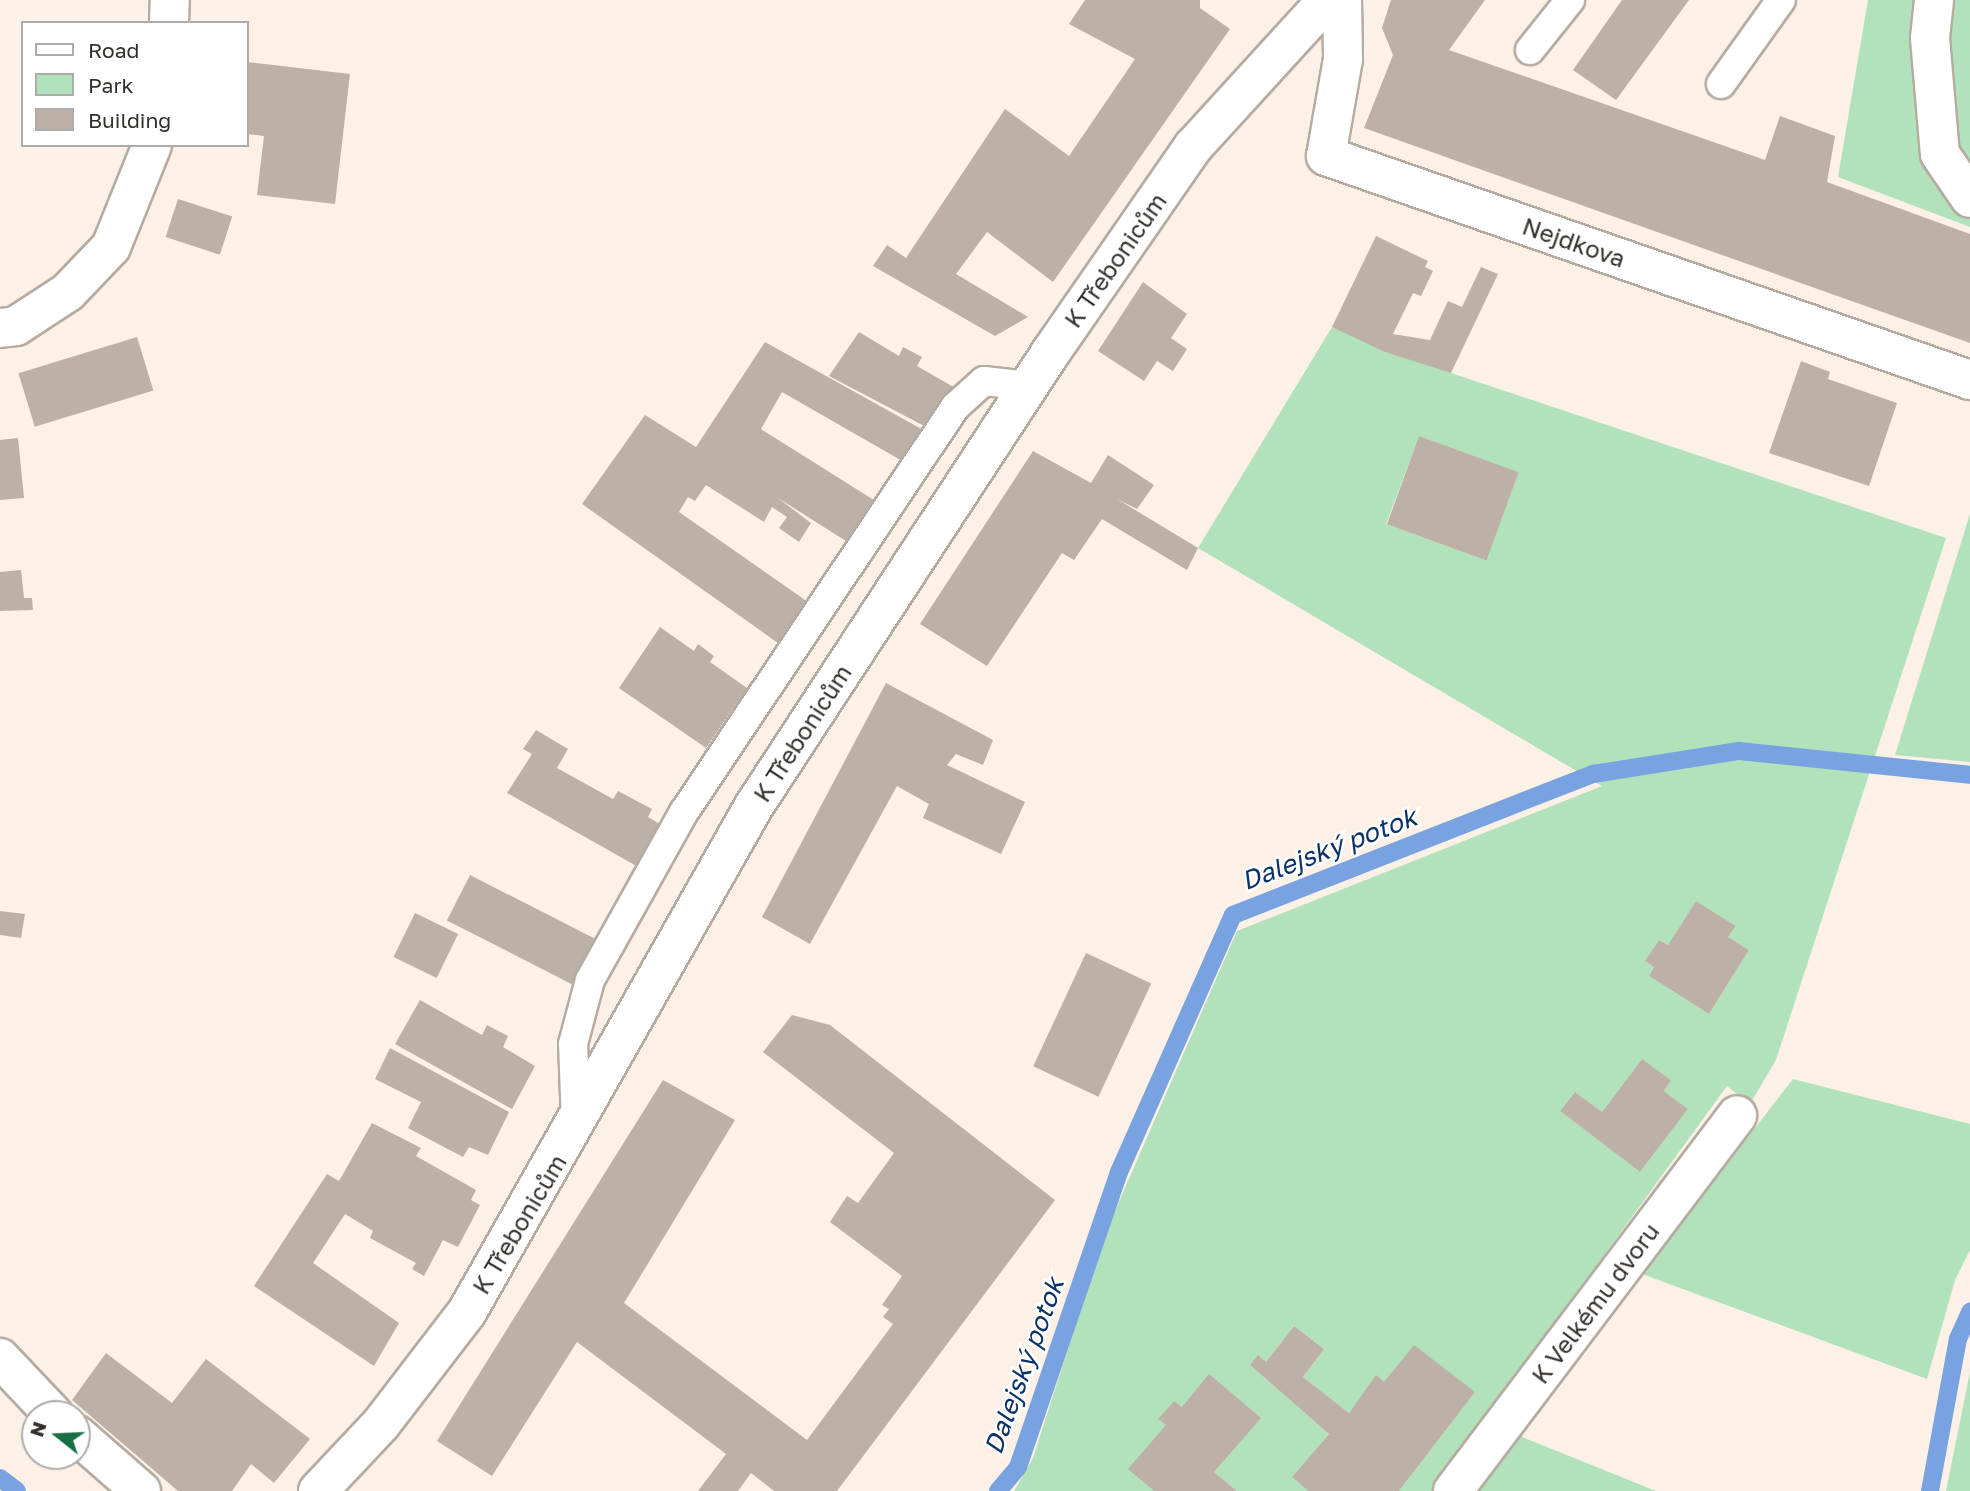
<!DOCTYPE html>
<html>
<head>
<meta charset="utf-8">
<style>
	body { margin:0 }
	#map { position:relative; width:1970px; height:1491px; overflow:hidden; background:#fdf0e6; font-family:"Golos Text",sans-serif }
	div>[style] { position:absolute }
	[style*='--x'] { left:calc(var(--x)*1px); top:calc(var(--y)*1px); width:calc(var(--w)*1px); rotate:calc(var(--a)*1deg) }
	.green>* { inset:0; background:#b2e2bc }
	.stream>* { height:18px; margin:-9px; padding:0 9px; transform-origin:9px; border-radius:9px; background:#78a2e0 }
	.building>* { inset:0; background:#bcb0a7; transform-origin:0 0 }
	.roads { filter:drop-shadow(2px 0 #b6aba1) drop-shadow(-2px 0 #b6aba1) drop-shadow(0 2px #b6aba1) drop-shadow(0 -2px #b6aba1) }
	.lane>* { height:28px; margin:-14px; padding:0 14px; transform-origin:14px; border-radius:14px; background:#fff }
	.street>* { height:38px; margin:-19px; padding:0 19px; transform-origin:19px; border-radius:19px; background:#fff }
	.secondary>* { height:38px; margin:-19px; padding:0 19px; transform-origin:19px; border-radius:19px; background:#fff }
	span { translate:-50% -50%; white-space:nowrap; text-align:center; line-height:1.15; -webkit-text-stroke:5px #fff; paint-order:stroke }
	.street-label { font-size:24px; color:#342f2b }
	.water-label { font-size:26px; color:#0a3269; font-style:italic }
	.legend { position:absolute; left:21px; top:21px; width:228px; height:126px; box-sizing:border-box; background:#fff; border:2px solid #aeacaa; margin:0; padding:9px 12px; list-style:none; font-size:21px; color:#342f2b }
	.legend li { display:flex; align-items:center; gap:14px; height:35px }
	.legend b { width:35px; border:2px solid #aeacaa }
	.north { position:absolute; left:21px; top:1400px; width:70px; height:70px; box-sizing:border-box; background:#fff; border:2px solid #aeacaa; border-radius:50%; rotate:288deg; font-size:19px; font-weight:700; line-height:28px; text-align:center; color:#342f2b }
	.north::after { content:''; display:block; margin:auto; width:24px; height:32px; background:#156f43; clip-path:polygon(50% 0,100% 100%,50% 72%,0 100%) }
</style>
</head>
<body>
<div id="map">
	<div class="green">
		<div style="clip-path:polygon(1868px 0,1922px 0,1950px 191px,1970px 217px,1970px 227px,1838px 177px)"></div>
		<div style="clip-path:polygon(1949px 0,1970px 0,1970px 169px,1961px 155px,1949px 99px)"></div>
		<div style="clip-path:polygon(evenodd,1332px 327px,1451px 373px,1946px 538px,1776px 1060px,1750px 1104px,1727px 1086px,1433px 1491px,1399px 1491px,1474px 1393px,1384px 1382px,1376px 1376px,1349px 1413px,1303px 1377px,1324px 1349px,1294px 1326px,1266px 1362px,1258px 1356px,1250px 1365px,1329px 1434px,1292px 1477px,1308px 1491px,1237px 1491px,1214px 1472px,1260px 1418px,1182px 1407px,1174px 1401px,1159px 1419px,1166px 1425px,1154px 1491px,1014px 1491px,1033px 1458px,1104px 1236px,1237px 931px,1602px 786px,1198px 548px,1332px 327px,1419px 436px,1518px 473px,1486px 560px,1386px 524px,1419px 436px,1332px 327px,1696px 901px,1736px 926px,1728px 937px,1749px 950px,1709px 1014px,1649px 976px,1654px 967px,1646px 961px,1659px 940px,1668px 945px,1696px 901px,1332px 327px,1642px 1059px,1671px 1080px,1664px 1091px,1688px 1109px,1640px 1172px,1560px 1111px,1575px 1092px,1602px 1112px,1642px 1059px)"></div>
		<div style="clip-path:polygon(1970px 514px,1970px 762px,1895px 755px)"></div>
		<div style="clip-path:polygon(1793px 1079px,1970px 1124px,1970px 1250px,1955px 1280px,1927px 1379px,1642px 1274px)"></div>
		<div style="clip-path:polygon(1970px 1372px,1970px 1491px,1946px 1491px)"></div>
		<div style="clip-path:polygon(1515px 1434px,1656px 1491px,1474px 1491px)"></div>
	</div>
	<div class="stream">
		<div style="--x:0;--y:1478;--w:21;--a:37"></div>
		<div style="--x:998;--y:1491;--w:31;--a:-50"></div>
		<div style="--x:1018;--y:1467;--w:312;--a:-71.1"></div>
		<div style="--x:1119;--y:1172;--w:281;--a:-66.1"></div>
		<div style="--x:1233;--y:915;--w:387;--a:-21.4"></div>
		<div style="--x:1593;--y:774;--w:148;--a:-9"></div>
		<div style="--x:1739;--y:751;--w:232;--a:5.9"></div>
		<div style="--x:1930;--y:1491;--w:155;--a:-79.6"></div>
		<div style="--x:1958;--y:1339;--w:30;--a:-66"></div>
	</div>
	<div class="building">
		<div style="clip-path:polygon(1085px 0,1200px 0,1200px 8px,1230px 29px,1053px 282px,987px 232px,956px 274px,1028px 317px,995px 336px,873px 266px,887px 245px,906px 258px,1005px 109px,1069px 156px,1135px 59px,1069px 24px)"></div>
		<div style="clip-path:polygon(1391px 0,1485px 0,1449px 50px,1765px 160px,1780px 116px,1835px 136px,1827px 182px,1970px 234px,1970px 343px,1364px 128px,1393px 55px,1382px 28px)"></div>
		<div style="clip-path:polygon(1622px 0,1689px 0,1616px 100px,1573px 70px)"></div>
		<div style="clip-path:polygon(247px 62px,350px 74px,335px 204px,257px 195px,264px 136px,247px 134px)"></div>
		<div style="left:178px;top:199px;width:57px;height:40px;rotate:18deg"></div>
		<div style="clip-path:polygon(1376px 236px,1428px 261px,1425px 267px,1433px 271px,1421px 296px,1413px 293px,1393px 334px,1430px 340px,1448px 301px,1462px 307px,1481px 267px,1498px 274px,1451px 373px,1385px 352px,1332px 327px)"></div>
		<div style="clip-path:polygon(1143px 282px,1187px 314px,1171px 338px,1187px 349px,1173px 371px,1157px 361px,1144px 381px,1098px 351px)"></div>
		<div style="clip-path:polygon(859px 332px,899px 356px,903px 347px,922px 357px,917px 366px,957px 389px,928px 428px,829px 376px)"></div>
		<div style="left:137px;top:337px;width:56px;height:124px;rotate:73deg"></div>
		<div style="clip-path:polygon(765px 342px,925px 431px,904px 462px,782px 392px,761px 429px,877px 502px,849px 543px,778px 498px,811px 523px,799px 542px,779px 528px,787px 517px,772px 507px,764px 522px,706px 485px,695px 501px,688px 497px,679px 512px,808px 602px,778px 643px,582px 504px,645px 415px,696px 447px)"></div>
		<div style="clip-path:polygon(1801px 361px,1830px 372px,1828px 379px,1897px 403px,1869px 486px,1769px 453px)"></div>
		<div style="left:1419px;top:436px;width:106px;height:94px;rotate:20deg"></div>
		<div style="clip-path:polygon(18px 438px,24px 498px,0 500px,0 440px)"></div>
		<div style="clip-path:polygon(1033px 451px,1091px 483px,1108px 455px,1154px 485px,1137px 509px,1117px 499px,1198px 548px,1187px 570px,1102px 519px,1074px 560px,1062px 553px,987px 666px,920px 624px)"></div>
		<div style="clip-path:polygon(21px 570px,24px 598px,32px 598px,33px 610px,0 611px,0 572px)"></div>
		<div style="clip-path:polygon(660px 627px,694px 651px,698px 644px,714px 656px,710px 662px,747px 688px,706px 748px,619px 688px)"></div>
		<div style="clip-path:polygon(886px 683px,993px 740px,983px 765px,956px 754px,947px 765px,1025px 802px,1001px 854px,923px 818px,929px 804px,897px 786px,810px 944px,762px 917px)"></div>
		<div style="clip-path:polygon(536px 730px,568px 749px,557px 768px,613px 799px,618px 791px,652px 809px,648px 817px,663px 826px,640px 868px,507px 793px,532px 754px,523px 749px)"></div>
		<div style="left:470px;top:875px;width:148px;height:51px;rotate:27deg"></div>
		<div style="clip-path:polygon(1696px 901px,1736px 926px,1728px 937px,1749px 950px,1709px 1014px,1649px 976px,1654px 967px,1645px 961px,1659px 940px,1668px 945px)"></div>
		<div style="clip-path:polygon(0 911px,25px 914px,21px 938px,0 935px)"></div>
		<div style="left:415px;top:913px;width:48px;height:49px;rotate:26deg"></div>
		<div style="left:1086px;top:953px;width:72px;height:125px;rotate:25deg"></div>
		<div style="clip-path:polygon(420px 1000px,482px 1035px,487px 1025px,508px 1036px,503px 1047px,535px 1066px,512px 1109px,395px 1044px)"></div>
		<div style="clip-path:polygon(792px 1015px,830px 1025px,1055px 1200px,837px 1491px,774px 1491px,751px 1473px,738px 1491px,698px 1491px,726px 1454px,577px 1342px,492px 1476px,437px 1441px,663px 1080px,735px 1120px,624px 1303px,807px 1440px,893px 1324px,883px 1317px,889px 1309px,882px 1305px,902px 1276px,830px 1222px,847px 1196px,858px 1203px,894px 1153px,763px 1052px)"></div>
		<div style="clip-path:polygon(390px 1048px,509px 1112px,488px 1155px,469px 1147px,463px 1157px,408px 1128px,421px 1102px,375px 1079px)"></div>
		<div style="clip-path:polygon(1642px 1059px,1671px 1080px,1664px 1091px,1688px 1109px,1640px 1172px,1560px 1111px,1575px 1092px,1602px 1112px)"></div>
		<div style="clip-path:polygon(372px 1123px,421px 1148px,416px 1156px,476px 1190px,471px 1200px,480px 1205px,458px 1247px,443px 1240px,424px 1276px,412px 1269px,416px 1263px,370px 1238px,373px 1231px,345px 1214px,313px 1263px,399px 1323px,374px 1366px,254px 1286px,327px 1174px,339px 1181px)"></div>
		<div style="clip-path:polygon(1294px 1326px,1324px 1349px,1303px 1377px,1349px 1413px,1376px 1375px,1384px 1382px,1414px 1345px,1475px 1392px,1399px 1491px,1308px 1491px,1292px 1477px,1329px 1434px,1250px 1365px,1258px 1355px,1266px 1362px)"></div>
		<div style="clip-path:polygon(106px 1353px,172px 1403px,206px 1359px,310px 1439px,274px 1483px,251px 1464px,232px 1491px,178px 1491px,72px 1400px)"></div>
		<div style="clip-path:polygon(1209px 1374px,1261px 1418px,1214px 1472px,1237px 1491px,1154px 1491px,1128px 1469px,1166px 1425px,1158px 1419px,1174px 1401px,1182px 1407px)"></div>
	</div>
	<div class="roads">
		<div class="lane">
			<div style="--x:1530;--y:50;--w:64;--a:-51.3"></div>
			<div style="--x:1721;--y:84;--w:103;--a:-54.5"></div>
			<div style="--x:576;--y:1124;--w:80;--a:-92.1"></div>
			<div style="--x:573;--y:1044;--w:66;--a:-75.1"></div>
			<div style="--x:590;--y:980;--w:193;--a:-60.8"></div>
			<div style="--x:684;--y:812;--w:487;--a:-56.2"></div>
			<div style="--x:955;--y:407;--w:39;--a:-42"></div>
			<div style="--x:984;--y:381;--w:45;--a:6.3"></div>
		</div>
		<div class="street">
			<div style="--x:1342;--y:0;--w:59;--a:89"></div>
			<div style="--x:1343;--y:59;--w:98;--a:99.9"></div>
			<div style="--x:1326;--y:156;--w:682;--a:19.18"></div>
			<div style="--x:1934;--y:0;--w:38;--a:96"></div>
			<div style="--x:1930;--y:38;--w:116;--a:85.1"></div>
			<div style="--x:1940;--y:154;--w:53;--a:55.7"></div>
			<div style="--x:169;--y:23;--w:23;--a:-88"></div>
			<div style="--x:0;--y:328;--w:16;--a:-7"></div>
			<div style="--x:16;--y:326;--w:62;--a:-33.2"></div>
			<div style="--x:68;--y:292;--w:62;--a:-46.3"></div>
			<div style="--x:111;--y:247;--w:110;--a:-68.1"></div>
			<div style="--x:0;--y:1358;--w:77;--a:46.6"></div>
			<div style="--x:77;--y:1435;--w:85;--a:41.2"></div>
			<div style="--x:1453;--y:1491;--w:471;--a:-52.9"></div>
		</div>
		<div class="secondary">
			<div style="--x:318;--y:1491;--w:92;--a:-46.8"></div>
			<div style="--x:381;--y:1424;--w:141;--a:-52.5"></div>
			<div style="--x:467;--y:1312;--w:582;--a:-60.44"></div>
			<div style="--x:754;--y:806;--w:543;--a:-56.81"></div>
			<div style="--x:1051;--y:352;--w:249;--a:-55.3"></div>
			<div style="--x:1193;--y:147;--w:199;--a:-47.6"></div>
		</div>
	</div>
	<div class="street-label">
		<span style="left:1574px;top:242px;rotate:19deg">Nejdkova</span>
		<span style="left:1115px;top:260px;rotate:-55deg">K Třebonicům</span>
		<span style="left:802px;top:733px;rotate:-57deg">K Třebonicům</span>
		<span style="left:519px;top:1224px;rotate:-59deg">K Třebonicům</span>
		<span style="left:1595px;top:1303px;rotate:-53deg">K Velkému dvoru</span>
	</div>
	<div class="water-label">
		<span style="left:1329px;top:849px;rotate:-21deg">Dalejský potok</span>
		<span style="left:1024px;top:1366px;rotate:-70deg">Dalejský potok</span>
	</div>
	<ul class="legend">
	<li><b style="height:9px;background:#fff"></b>Road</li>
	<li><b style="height:19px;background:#b2e2bc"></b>Park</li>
	<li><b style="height:19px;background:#bcb0a7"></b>Building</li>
	</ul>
	<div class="north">N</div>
</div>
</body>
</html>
